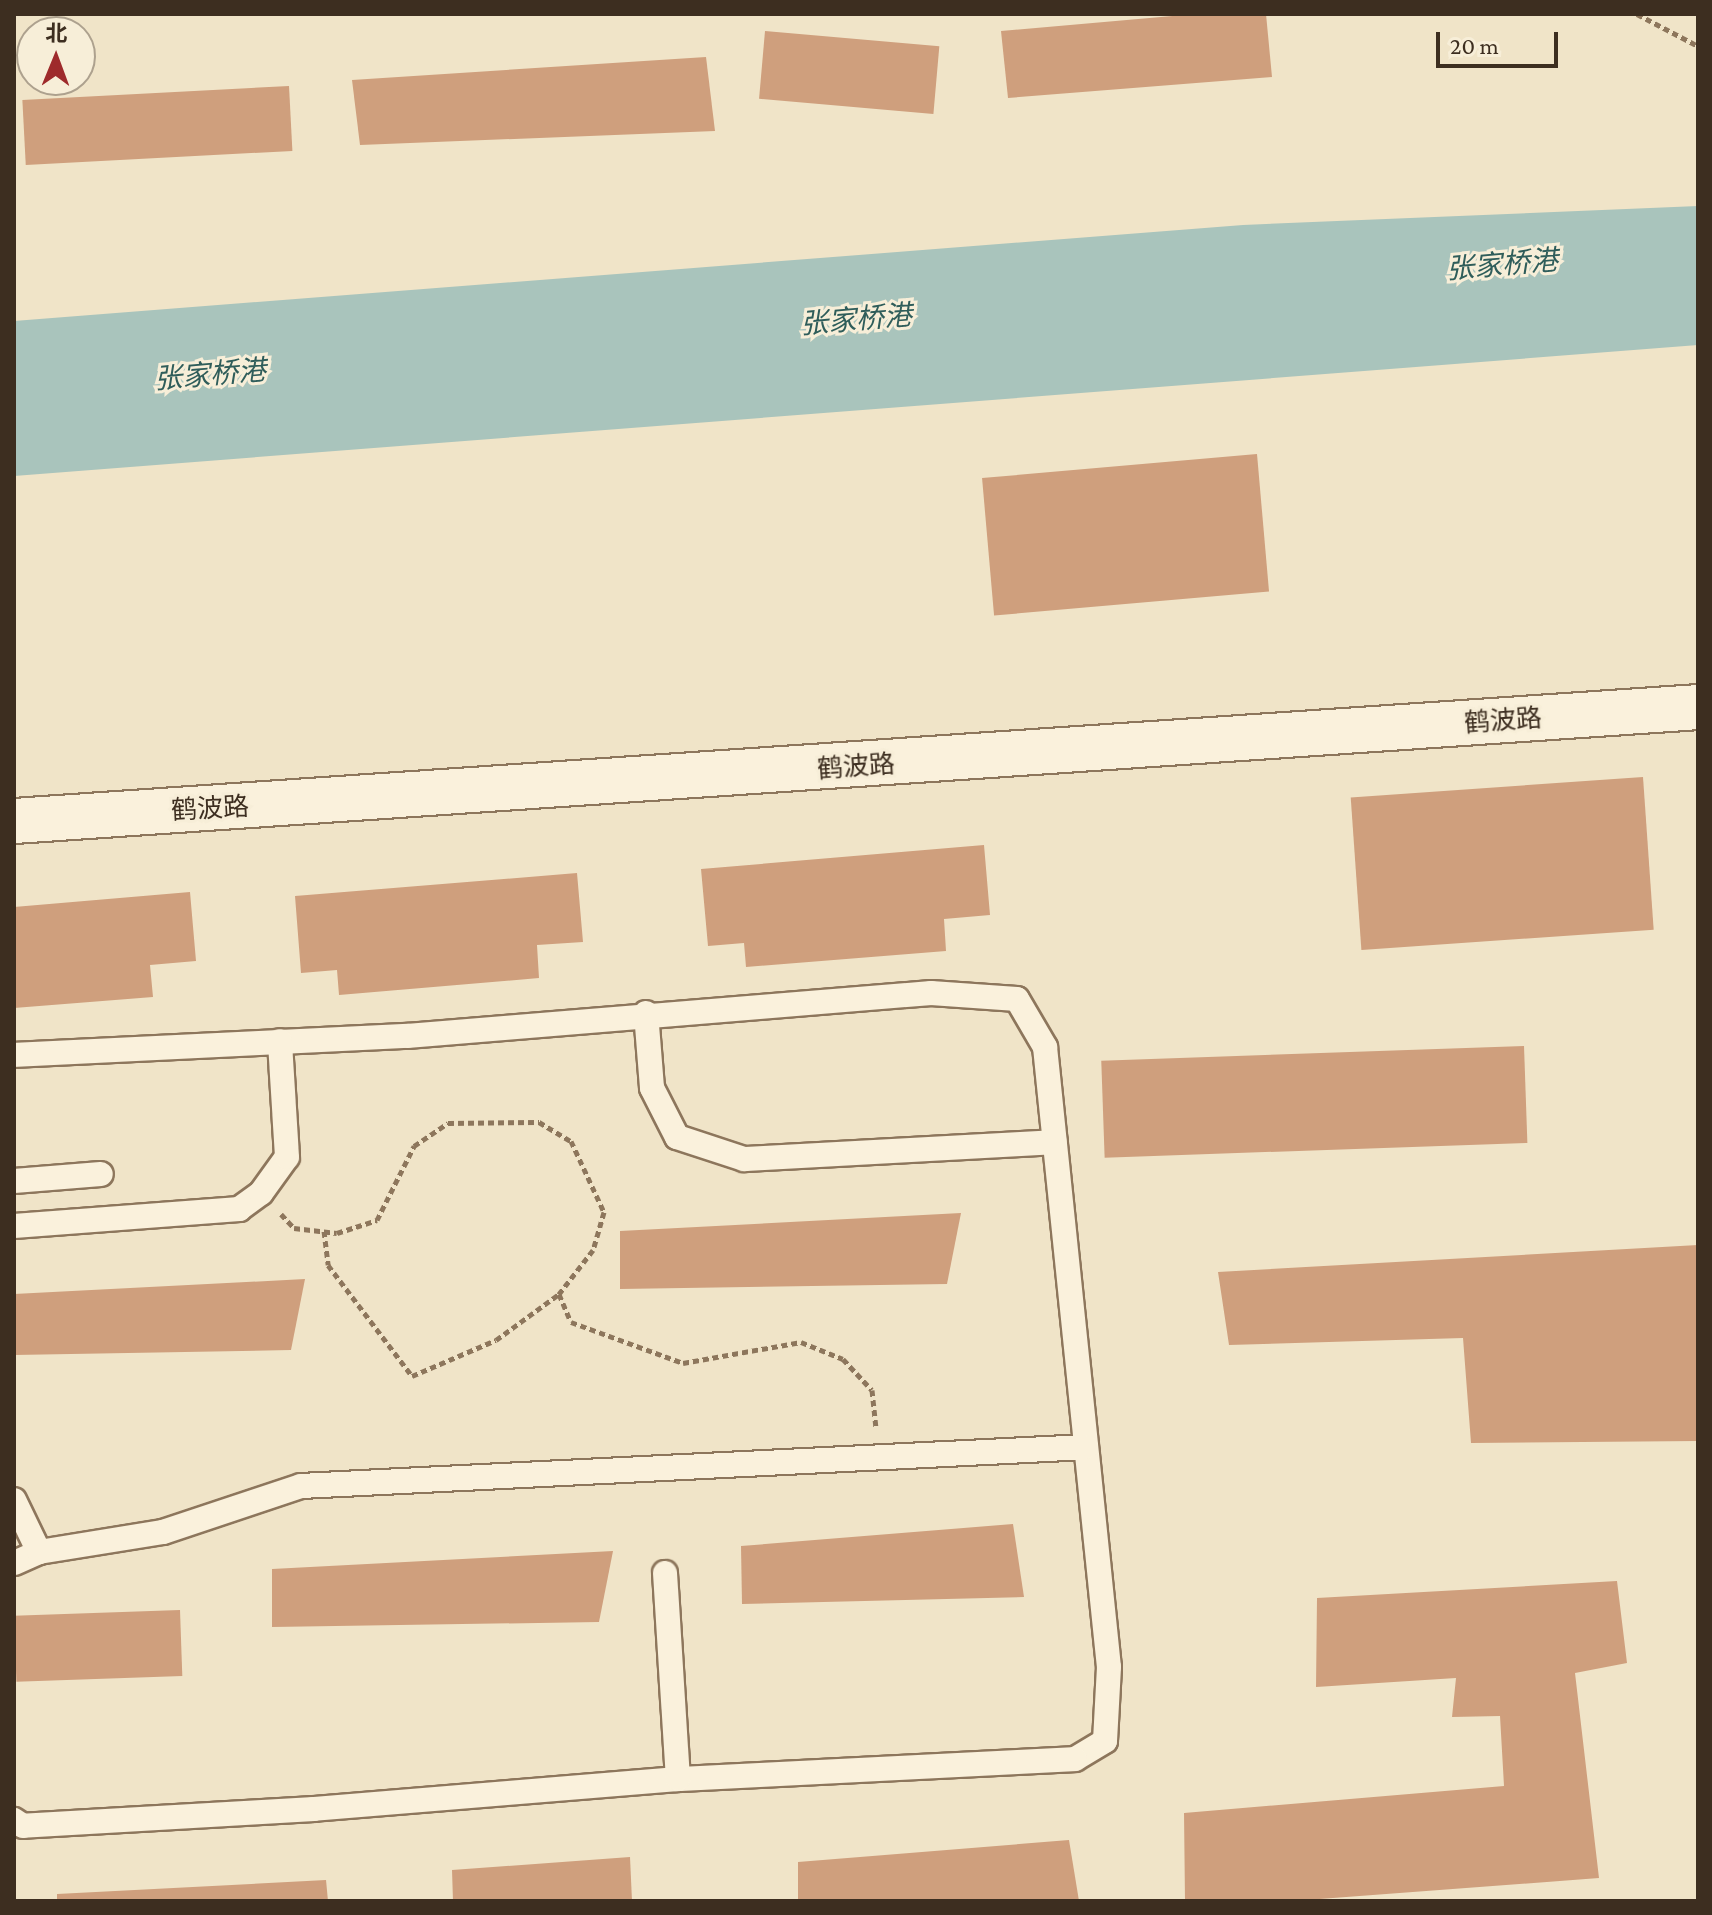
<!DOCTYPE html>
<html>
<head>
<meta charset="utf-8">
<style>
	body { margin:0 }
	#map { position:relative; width:1712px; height:1915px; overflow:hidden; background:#f0e4c8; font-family:"Crimson Pro","Noto Sans SC",serif }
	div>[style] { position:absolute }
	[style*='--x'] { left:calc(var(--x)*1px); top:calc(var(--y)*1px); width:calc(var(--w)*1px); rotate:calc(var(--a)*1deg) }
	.water>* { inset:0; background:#a9c4bc }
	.building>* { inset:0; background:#cf9f7d; transform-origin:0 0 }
	.path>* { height:5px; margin-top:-2.5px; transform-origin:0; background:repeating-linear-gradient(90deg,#8d765c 0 6px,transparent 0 10px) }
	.roads { filter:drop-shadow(2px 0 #8d765c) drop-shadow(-2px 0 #8d765c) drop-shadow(0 2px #8d765c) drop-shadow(0 -2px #8d765c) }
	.lane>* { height:24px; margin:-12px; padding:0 12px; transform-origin:12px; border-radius:12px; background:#faf1dc }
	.street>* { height:44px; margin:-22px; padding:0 22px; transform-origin:22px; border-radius:22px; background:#faf1dc }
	span { translate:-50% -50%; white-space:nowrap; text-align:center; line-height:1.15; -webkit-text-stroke:6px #f7eed8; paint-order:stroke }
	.street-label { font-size:26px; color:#3d2e20 }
	.water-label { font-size:28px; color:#2f5d5a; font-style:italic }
	.frame { position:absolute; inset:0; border:16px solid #3d2e20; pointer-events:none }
	.north { position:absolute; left:16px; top:16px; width:80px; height:80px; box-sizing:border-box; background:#f7eed8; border:2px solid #ada18e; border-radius:50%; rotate:1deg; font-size:22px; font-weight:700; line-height:32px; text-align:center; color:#3d2e20 }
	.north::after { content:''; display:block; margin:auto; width:28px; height:36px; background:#9e2a2b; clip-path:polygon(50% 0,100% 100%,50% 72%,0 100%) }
	.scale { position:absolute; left:1436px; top:32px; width:122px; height:36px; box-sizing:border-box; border:4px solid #3d2e20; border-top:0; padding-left:10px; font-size:24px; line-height:28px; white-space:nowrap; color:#3d2e20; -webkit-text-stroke:6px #f7eed8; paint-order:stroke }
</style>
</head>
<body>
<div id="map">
	<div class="water">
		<div style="clip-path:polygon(1698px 206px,1698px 345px,14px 476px,14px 321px,1243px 225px)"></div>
	</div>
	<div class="building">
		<div style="clip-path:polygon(1195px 14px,1266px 14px,1272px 77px,1008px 98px,1001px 31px)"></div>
		<div style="left:765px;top:31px;width:175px;height:68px;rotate:5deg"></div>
		<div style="clip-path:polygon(706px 57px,715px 131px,360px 145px,352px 80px)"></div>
		<div style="left:289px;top:86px;width:65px;height:267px;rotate:87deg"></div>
		<div style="left:1257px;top:454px;width:138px;height:276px;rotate:85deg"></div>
		<div style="left:1643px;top:777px;width:153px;height:293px;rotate:86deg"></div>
		<div style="clip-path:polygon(984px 845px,990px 915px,944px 919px,946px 951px,746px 967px,744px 943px,708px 946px,701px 869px)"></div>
		<div style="clip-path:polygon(577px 873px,583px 942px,537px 945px,539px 978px,339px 995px,337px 970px,301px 973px,295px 896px)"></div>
		<div style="clip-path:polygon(190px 892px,196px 961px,150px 965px,153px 997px,14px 1008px,14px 907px)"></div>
		<div style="left:1524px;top:1046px;width:97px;height:423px;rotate:88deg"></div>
		<div style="clip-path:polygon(961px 1213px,947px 1284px,620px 1289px,620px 1231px)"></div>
		<div style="clip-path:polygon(1698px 1245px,1698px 1441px,1471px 1443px,1463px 1338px,1229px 1345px,1218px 1272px)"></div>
		<div style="clip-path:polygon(305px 1279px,291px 1350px,14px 1355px,14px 1294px)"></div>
		<div style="clip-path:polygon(1013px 1524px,1024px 1597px,742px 1604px,741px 1546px)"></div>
		<div style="clip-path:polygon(613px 1551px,599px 1622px,272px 1627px,272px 1569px)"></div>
		<div style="clip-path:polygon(1617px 1581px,1627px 1663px,1575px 1673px,1599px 1878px,1293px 1901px,1185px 1901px,1184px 1813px,1504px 1786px,1500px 1716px,1452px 1717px,1456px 1678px,1316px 1687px,1317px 1598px)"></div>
		<div style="left:180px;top:1610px;width:66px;height:166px;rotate:88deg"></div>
		<div style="clip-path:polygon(1069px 1840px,1079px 1901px,798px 1901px,798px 1862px)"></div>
		<div style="clip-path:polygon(630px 1857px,632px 1901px,453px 1901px,452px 1870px)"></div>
		<div style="clip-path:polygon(326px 1880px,328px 1901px,57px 1901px,57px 1894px)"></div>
	</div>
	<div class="path">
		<div style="--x:1637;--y:14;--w:69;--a:27.7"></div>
		<div style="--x:281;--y:1214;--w:19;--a:47"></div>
		<div style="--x:294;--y:1228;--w:43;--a:6.6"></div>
		<div style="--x:337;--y:1233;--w:42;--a:-18"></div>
		<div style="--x:377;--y:1220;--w:83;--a:-63.4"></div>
		<div style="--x:414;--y:1146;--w:41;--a:-34.1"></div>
		<div style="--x:448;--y:1123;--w:91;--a:-0.6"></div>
		<div style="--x:539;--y:1122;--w:37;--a:31"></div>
		<div style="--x:571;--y:1141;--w:78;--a:65.1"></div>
		<div style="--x:604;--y:1212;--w:40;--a:106"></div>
		<div style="--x:593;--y:1250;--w:56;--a:127.7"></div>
		<div style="--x:559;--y:1294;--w:30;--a:67"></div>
		<div style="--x:571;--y:1322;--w:119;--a:20.1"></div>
		<div style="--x:683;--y:1363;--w:120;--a:-10.1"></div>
		<div style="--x:801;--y:1342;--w:45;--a:22"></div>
		<div style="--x:843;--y:1359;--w:42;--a:46.9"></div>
		<div style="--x:872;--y:1390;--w:37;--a:84"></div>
		<div style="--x:324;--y:1231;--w:34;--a:83"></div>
		<div style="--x:328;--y:1265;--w:139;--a:52.9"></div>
		<div style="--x:412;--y:1376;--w:91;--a:-23.2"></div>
		<div style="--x:496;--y:1340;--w:78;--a:-36.1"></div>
	</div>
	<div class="roads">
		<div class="lane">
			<div style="--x:646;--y:1013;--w:75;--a:85.4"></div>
			<div style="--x:652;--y:1088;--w:55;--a:63"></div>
			<div style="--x:677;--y:1137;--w:71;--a:18.2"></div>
			<div style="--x:744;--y:1159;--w:311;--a:-3.1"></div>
			<div style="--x:14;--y:1055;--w:393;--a:-2.8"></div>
			<div style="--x:407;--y:1036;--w:526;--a:-4.69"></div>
			<div style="--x:931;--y:993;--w:86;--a:4"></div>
			<div style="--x:1017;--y:999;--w:56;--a:59.7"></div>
			<div style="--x:1045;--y:1047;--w:623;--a:84.11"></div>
			<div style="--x:1109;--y:1667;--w:74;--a:93.1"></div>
			<div style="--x:1105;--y:1741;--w:35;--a:149"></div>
			<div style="--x:1075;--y:1759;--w:398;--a:177.1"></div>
			<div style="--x:678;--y:1779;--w:365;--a:175.3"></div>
			<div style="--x:314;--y:1809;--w:291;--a:176.7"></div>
			<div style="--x:23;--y:1826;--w:11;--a:-146"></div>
			<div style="--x:14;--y:1181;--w:87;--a:-4.6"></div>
			<div style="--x:14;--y:1226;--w:226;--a:-4.3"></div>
			<div style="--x:239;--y:1209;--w:27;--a:-36"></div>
			<div style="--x:261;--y:1193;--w:44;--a:-54.2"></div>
			<div style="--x:287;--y:1157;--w:116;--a:-93.5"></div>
			<div style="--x:14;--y:1500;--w:58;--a:64.3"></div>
			<div style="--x:39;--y:1552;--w:27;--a:156"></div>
			<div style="--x:39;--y:1552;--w:126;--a:-9.2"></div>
			<div style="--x:163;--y:1532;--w:145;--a:-18.4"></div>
			<div style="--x:301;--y:1486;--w:786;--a:-2.84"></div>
			<div style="--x:665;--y:1573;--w:206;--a:86.4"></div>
		</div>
		<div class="street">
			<div style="--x:14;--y:821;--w:1688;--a:-3.87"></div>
		</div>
	</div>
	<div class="street-label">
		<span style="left:1503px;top:721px;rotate:-4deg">鹤波路</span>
		<span style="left:856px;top:767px;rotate:-4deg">鹤波路</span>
		<span style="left:210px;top:809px;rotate:-3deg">鹤波路</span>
	</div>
	<div class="water-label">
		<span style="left:1502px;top:265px;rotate:-5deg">张家桥港</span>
		<span style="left:856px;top:320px;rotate:-5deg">张家桥港</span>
		<span style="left:210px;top:375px;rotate:-5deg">张家桥港</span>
	</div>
	<div class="frame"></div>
	<div class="north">北</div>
	<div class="scale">20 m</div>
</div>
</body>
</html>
